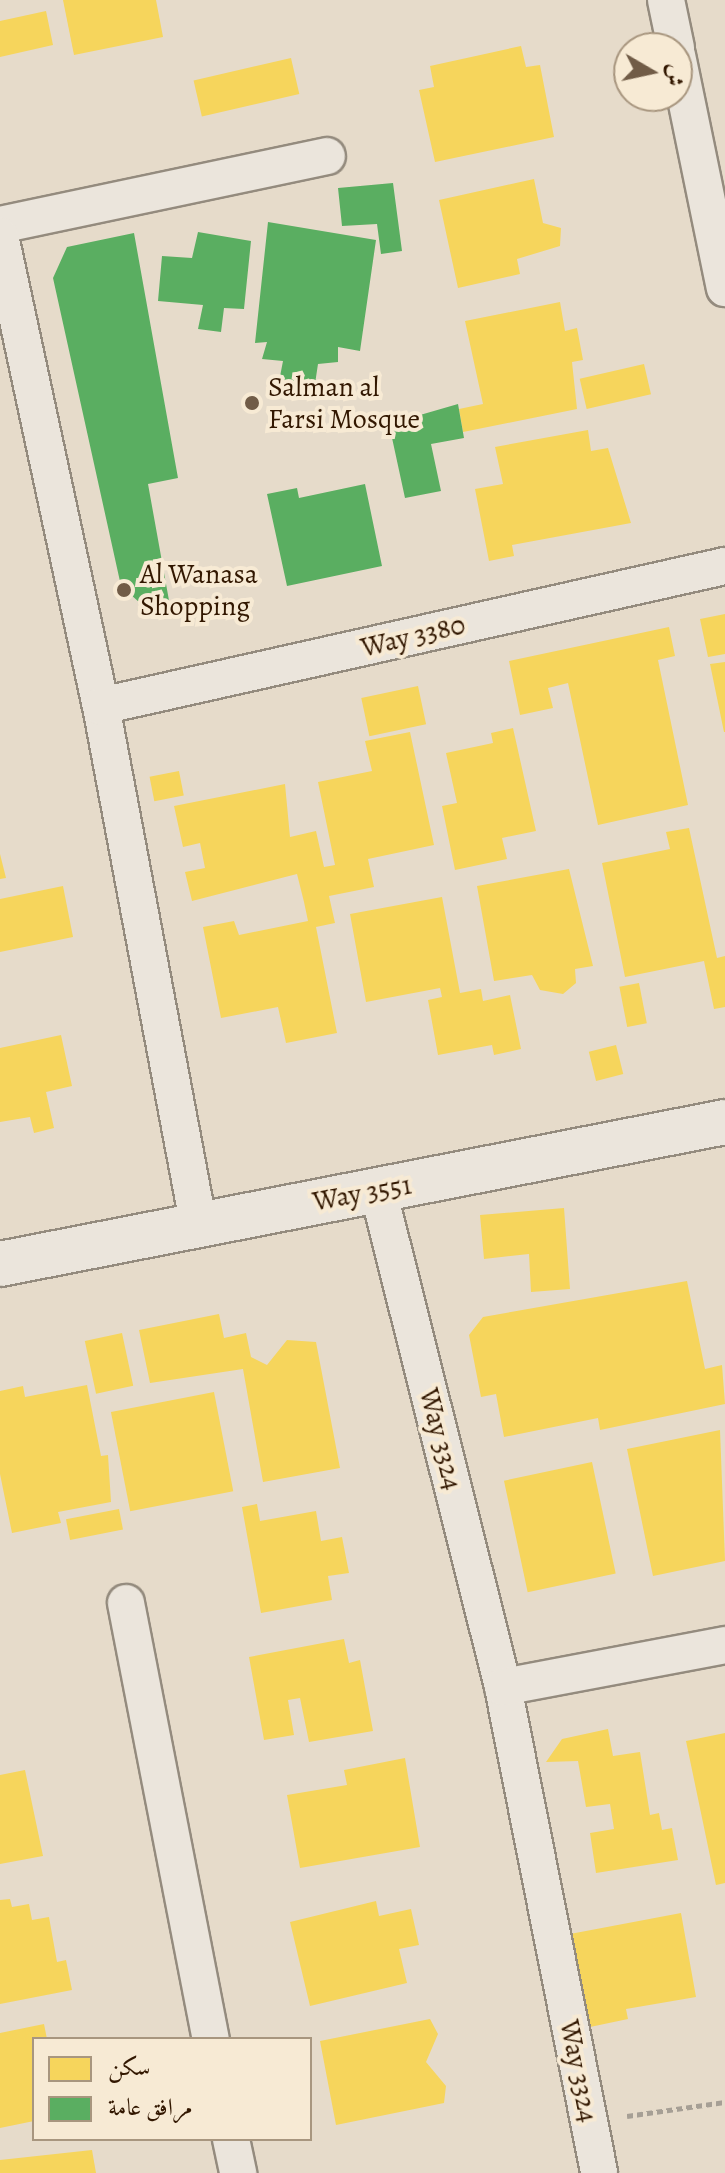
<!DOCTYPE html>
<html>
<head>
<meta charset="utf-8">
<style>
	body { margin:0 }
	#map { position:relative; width:725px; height:2173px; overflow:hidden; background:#e6dbca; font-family:Alegreya,Amiri,serif }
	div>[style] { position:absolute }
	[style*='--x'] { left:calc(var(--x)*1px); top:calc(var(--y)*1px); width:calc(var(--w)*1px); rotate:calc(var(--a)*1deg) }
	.homes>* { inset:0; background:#f6d55c; transform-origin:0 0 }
	.public>* { inset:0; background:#5aae61 }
	.path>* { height:5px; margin-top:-2.5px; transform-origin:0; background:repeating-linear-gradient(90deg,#a69f95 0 6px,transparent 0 10px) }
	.roads { filter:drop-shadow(2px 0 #948b7e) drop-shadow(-2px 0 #948b7e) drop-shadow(0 2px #948b7e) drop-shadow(0 -2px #948b7e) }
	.street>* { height:36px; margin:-18px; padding:0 18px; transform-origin:18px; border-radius:18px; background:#ebe5dc }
	.secondary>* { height:44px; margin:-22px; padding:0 22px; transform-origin:22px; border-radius:22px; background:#ebe5dc }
	.dots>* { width:22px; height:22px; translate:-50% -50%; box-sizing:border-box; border:4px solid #f7ead4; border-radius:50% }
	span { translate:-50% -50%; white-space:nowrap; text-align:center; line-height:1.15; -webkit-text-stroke:8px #f7ead4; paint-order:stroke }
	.poi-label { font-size:28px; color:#321700 }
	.left { translate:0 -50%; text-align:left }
	.street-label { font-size:28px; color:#321700 }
	.legend { position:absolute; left:32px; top:2037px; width:280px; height:104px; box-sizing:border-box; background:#f7ead4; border:2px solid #a8967f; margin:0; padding:10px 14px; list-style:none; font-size:24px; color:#321700 }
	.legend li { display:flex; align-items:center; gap:16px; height:40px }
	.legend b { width:40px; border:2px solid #a8967f }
	.north { position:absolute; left:613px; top:32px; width:80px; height:80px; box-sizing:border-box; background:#f7ead4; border:2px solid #a8967f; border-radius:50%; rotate:99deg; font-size:22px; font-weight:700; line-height:32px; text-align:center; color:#321700 }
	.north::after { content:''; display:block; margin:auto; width:28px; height:36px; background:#715c47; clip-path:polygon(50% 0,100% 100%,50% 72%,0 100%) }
</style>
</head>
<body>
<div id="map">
	<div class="homes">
		<div style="clip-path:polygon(63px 0,156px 0,163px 37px,74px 55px)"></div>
		<div style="clip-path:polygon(46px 11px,53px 45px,0 57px,0 21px)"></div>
		<div style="clip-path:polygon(521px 46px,526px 67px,540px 65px,554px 137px,435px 162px,419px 90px,434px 87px,430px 66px)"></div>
		<div style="left:291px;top:58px;width:37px;height:100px;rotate:77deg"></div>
		<div style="clip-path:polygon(534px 179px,543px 223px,561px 228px,560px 246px,517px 259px,520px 274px,458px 288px,439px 200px)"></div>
		<div style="clip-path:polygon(560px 302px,565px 331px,577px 328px,583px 360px,572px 362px,577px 409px,463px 432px,459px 409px,483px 404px,465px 321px)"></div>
		<div style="left:644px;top:364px;width:31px;height:66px;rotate:77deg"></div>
		<div style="clip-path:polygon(588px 430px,591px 451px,608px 448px,631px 523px,512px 545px,514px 556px,489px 561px,475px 489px,503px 484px,495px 447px)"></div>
		<div style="clip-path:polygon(725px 614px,725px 654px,708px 657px,700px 619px)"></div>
		<div style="clip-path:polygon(669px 627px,675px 656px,658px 660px,688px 805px,598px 825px,568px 683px,548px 688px,553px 708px,520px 715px,509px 661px)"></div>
		<div style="clip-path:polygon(725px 662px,725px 732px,724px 732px,710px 664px)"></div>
		<div style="left:418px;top:686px;width:39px;height:58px;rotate:78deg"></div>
		<div style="clip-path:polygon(513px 728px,536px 831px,502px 838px,507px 859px,455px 870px,442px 806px,457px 803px,446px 753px,493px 743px,491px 733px)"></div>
		<div style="clip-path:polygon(410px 732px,434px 845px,368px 859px,374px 887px,329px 896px,335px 923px,316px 927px,337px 1033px,286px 1043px,278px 1007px,221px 1018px,203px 927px,234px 921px,239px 935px,308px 921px,304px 902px,297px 874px,192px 901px,185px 872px,205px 868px,200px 843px,183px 847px,174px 806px,285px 784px,290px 837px,316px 831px,324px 867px,335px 865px,318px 782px,372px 771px,365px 741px)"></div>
		<div style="left:179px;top:771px;width:25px;height:30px;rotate:79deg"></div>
		<div style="clip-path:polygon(689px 828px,717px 958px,725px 956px,725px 1007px,714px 1009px,704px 961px,625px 977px,602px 863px,670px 849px,666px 832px)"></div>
		<div style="clip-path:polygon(0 854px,6px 878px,0 879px)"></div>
		<div style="clip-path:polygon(569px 869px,593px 966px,575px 969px,576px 983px,563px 994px,540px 990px,532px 975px,494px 981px,477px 886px)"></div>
		<div style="clip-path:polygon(63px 886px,73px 937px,0 952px,0 899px)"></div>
		<div style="clip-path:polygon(442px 897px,460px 993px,481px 989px,483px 1001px,510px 995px,521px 1049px,494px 1055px,492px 1045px,438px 1055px,428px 1000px,442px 997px,440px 988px,366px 1002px,350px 914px)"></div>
		<div style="left:639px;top:983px;width:41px;height:20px;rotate:79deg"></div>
		<div style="clip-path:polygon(61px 1035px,72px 1086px,46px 1092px,54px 1128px,34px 1133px,30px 1117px,0 1122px,0 1048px)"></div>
		<div style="left:616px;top:1045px;width:30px;height:28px;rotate:76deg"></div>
		<div style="clip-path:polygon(564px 1208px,570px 1289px,531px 1292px,529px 1254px,484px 1259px,480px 1215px)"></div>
		<div style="clip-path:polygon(687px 1281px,705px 1369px,722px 1365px,725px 1404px,600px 1430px,598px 1418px,504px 1437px,496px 1394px,481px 1397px,469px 1335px,483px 1317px)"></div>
		<div style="clip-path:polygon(219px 1314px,224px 1338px,246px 1333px,251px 1357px,267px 1365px,287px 1340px,316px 1342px,340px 1468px,263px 1482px,243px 1369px,150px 1383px,139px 1330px)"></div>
		<div style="left:122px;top:1333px;width:54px;height:38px;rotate:78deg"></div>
		<div style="clip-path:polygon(87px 1385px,101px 1456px,108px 1455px,111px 1502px,58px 1512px,61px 1523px,12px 1533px,0 1474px,0 1391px,23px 1386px,25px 1397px)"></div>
		<div style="left:214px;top:1392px;width:101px;height:105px;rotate:79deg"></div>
		<div style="clip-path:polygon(720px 1430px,725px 1561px,653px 1576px,627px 1449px)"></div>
		<div style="left:592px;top:1462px;width:114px;height:90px;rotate:78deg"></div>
		<div style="clip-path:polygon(257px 1504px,260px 1521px,316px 1511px,321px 1541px,342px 1537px,349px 1573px,328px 1576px,332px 1600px,261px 1613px,242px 1507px)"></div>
		<div style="left:119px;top:1509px;width:21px;height:54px;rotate:79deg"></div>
		<div style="clip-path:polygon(344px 1639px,349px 1663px,360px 1660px,373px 1731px,309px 1742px,300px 1698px,288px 1700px,294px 1735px,264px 1740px,249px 1657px)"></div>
		<div style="clip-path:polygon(608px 1729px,613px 1756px,640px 1752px,650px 1815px,659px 1813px,662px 1830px,672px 1828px,678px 1860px,596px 1873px,590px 1833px,614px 1829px,610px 1804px,586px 1807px,578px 1761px,546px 1762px,562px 1739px)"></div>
		<div style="clip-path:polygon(725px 1733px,725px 1883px,716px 1885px,686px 1741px)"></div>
		<div style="clip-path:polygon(405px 1758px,420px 1847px,300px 1868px,287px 1795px,347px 1785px,344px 1770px)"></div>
		<div style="clip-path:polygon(25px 1770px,43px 1856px,0 1864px,0 1775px)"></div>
		<div style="clip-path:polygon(10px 1899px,12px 1907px,29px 1904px,32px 1920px,49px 1917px,57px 1962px,66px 1960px,72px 1990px,0 2004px,0 1900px)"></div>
		<div style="clip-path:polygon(376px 1901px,379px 1916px,411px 1909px,419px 1945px,399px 1949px,407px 1983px,310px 2006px,290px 1922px)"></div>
		<div style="clip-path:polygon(681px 1913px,696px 1997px,626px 2009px,628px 2019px,590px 2027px,570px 1934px)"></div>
		<div style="clip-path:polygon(430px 2019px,438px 2034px,426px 2062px,446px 2086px,444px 2103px,336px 2125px,320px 2041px)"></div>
		<div style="clip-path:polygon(44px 2024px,47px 2039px,34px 2039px,34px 2121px,0 2128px,0 2033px)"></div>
		<div style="clip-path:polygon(92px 2150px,96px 2173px,0 2173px,0 2160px)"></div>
	</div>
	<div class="public">
		<div style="clip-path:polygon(393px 183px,402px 251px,381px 254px,377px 224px,342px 226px,338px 188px)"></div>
		<div style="clip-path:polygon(268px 222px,376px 240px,360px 351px,338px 347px,338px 362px,318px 364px,313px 397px,277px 392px,283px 361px,262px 359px,267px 342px,255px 343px)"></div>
		<div style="clip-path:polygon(198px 232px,251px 241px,244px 309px,224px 308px,221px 332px,198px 329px,203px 305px,158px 301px,162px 256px,192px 258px)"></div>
		<div style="clip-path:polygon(134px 233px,178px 478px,148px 484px,170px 606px,149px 611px,121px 586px,53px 278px,67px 247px)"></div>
		<div style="clip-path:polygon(458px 404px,464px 438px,431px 444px,441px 491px,405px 498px,389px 424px)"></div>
		<div style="clip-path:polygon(365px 484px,382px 566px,287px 586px,267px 494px,297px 488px,299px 498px)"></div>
	</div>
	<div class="path">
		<div style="--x:627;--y:2116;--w:99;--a:-8.1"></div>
	</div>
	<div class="roads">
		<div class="street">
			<div style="--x:666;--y:0;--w:49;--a:78.2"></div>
			<div style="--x:677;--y:55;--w:238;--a:78.4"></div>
			<div style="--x:0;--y:225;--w:334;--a:-11.9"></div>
			<div style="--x:0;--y:236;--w:481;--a:77.9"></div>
			<div style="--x:101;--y:706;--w:525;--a:79.35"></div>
			<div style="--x:101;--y:706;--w:640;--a:-12.65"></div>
			<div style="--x:378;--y:1190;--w:512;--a:75.88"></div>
			<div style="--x:503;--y:1687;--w:495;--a:78.8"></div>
			<div style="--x:126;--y:1603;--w:444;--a:79"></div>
			<div style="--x:503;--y:1687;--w:226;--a:-10.7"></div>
			<div style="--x:231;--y:2139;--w:35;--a:78"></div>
		</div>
		<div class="secondary">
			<div style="--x:0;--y:1264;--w:739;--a:-11.08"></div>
		</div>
	</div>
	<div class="dots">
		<div style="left:252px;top:403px;background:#715c47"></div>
		<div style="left:124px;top:590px;background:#715c47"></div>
	</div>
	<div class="poi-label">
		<span class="left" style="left:268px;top:403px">Salman al<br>Farsi Mosque</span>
		<span class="left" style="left:140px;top:590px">Al Wanasa<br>Shopping</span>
	</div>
	<div class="street-label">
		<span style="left:413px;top:636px;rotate:-13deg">Way 3380</span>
		<span style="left:362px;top:1193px;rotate:-10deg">Way 3551</span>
		<span style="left:441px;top:1439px;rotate:76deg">Way 3324</span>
		<span style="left:579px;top:2071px;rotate:79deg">Way 3324</span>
	</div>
	<ul class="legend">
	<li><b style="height:22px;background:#f6d55c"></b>سكن</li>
	<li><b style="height:22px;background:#5aae61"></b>مرافق عامة</li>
	</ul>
	<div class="north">ش</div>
</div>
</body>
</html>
